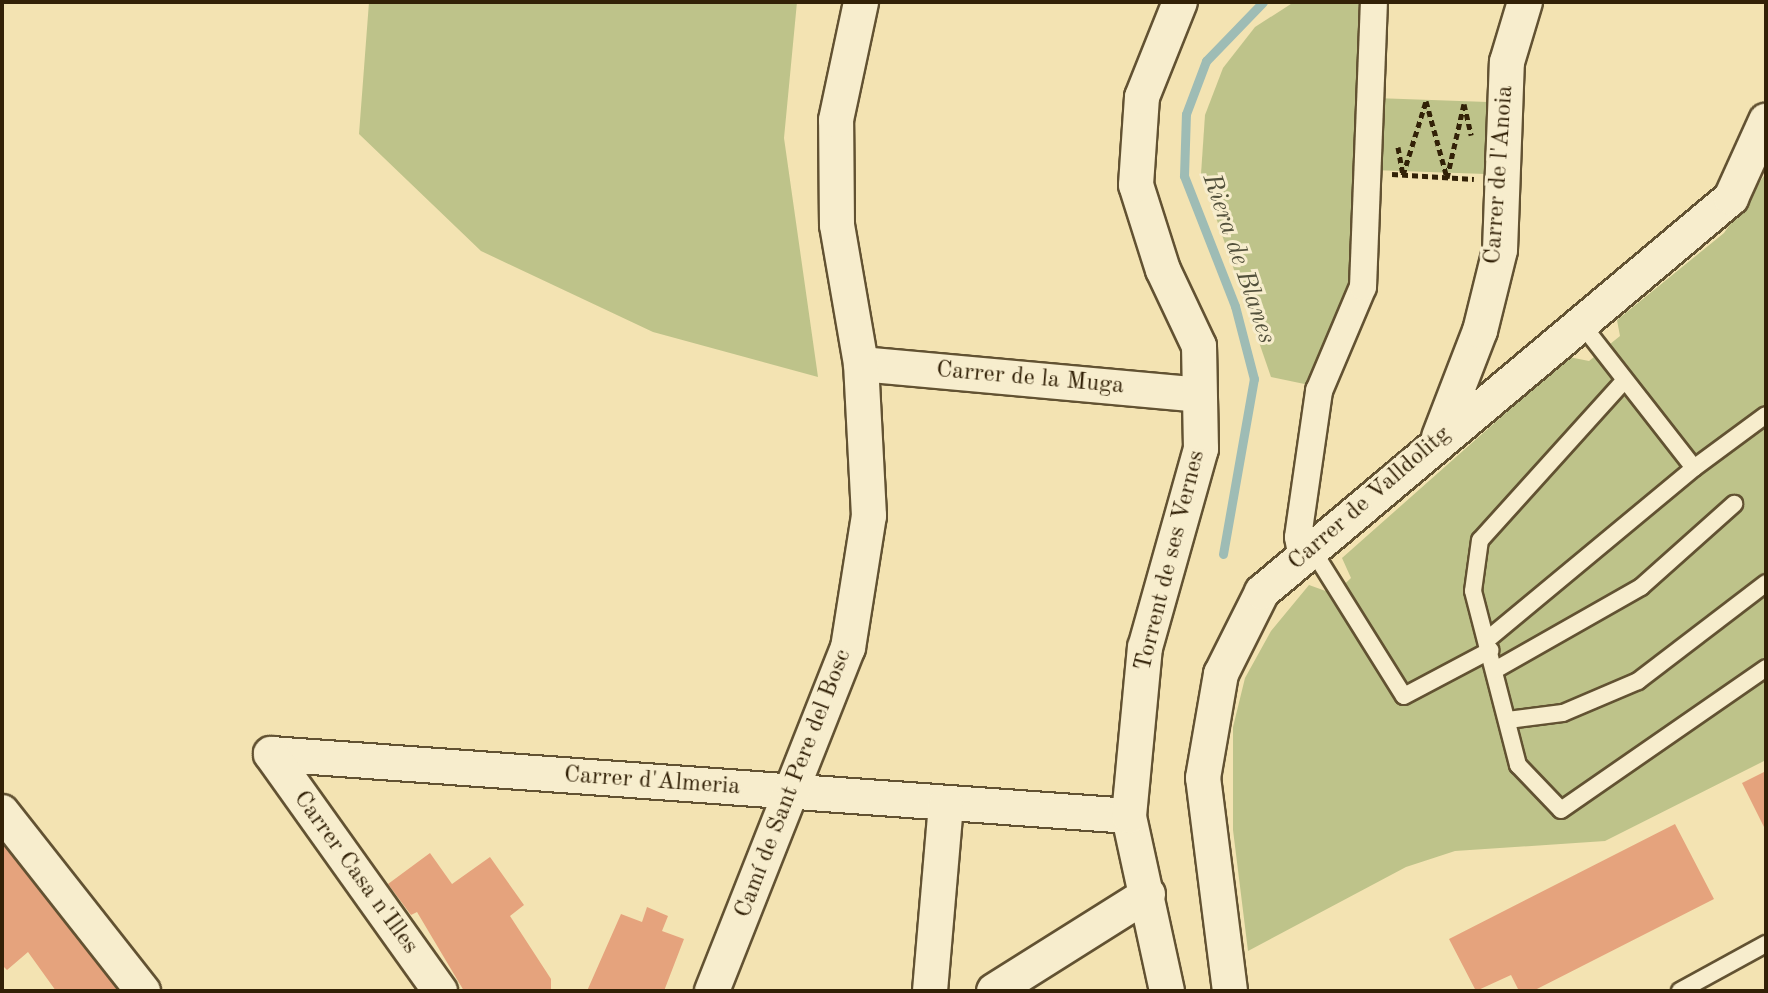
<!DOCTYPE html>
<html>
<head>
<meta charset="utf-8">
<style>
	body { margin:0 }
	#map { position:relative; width:1768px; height:993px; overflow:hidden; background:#f3e3b2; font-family:"Old Standard TT",serif }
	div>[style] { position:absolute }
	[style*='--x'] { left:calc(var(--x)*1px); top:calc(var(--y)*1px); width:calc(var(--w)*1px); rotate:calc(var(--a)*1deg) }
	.green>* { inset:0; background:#bec38a; transform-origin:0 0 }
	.stream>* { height:9px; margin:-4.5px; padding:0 4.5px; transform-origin:4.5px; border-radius:4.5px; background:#9ebcb5 }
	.building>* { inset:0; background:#e5a37d }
	.path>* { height:5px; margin-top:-2.5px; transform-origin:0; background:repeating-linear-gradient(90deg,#322107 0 6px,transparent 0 10px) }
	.roads { filter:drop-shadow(2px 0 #625232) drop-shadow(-2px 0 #625232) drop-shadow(0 2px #625232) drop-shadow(0 -2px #625232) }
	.service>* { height:16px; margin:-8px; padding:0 8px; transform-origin:8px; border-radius:8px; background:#f7edcd }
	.pedestrian>* { height:26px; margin:-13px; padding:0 13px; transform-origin:13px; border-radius:13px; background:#f7edcd }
	.minor>* { height:34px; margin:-17px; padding:0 17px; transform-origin:17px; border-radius:17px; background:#f7edcd }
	span { translate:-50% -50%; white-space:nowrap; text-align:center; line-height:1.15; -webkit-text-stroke:6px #f7edcd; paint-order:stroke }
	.street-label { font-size:24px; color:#322107 }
	.water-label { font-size:26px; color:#52503b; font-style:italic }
	.frame { position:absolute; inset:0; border:4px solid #322107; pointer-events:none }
</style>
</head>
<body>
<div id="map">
	<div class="green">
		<div style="clip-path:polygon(369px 2px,797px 2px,784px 138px,818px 377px,653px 332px,481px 251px,359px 134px)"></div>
		<div style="clip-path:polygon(1294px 2px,1365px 2px,1360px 286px,1314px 386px,1271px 377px,1201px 174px,1205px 115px,1223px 68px,1255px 27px)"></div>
		<div style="left:1375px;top:98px;width:127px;height:72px;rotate:2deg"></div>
		<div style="clip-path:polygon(1766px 173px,1766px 760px,1605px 841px,1455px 851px,1406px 867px,1248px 951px,1233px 830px,1233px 727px,1245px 678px,1271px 631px,1309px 585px,1334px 594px,1351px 578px,1342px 558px,1569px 357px,1589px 361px,1620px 336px,1617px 320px,1724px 233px)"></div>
	</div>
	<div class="stream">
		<div style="--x:1223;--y:554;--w:178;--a:-80"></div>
		<div style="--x:1254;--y:379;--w:75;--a:-104.6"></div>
		<div style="--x:1235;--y:306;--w:140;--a:-111.4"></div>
		<div style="--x:1184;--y:176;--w:62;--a:-88.2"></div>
		<div style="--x:1186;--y:114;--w:57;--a:-69.3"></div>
		<div style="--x:1206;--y:61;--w:82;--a:-46"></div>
	</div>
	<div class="building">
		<div style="clip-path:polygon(1766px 771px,1766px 831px,1742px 783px)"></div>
		<div style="clip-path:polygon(1675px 824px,1714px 899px,1533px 991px,1519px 991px,1511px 975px,1476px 991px,1449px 939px)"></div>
		<div style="clip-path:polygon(2px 843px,26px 861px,122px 991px,56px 991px,28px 952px,7px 970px,2px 965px)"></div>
		<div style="clip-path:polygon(430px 853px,452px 884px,490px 857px,524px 905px,510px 916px,551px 979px,551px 991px,464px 991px,417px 912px,411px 915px,388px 884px)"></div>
		<div style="clip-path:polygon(647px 907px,668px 916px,662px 931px,684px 939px,664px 991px,587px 991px,621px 914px,642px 922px)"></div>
	</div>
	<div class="path">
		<div style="--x:1398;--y:147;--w:28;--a:80"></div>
		<div style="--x:1403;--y:175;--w:77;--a:-72.7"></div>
		<div style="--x:1426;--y:101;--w:80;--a:74.7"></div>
		<div style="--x:1447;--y:178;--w:76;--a:-77.1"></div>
		<div style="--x:1464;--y:104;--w:32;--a:77"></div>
		<div style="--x:1392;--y:174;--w:82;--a:3.5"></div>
	</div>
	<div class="roads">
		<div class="service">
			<div style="--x:1580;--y:322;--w:185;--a:52"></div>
			<div style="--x:1694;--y:468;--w:89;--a:-36.4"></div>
			<div style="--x:1623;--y:382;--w:213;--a:132.1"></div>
			<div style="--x:1480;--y:540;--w:51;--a:97.8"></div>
			<div style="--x:1473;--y:591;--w:180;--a:75.5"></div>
			<div style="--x:1518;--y:765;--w:62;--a:46.3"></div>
			<div style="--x:1561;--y:810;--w:249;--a:-34.7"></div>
			<div style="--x:1312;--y:549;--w:173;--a:58"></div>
			<div style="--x:1404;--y:696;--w:98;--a:-27.9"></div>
			<div style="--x:1488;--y:639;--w:268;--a:-39.7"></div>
			<div style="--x:1495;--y:670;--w:168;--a:-29.6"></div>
			<div style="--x:1641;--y:587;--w:125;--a:-41.7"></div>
			<div style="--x:1508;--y:720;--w:55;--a:-7.3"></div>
			<div style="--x:1563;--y:713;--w:82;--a:-23.1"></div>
			<div style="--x:1638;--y:681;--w:161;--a:-37.4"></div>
			<div style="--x:1680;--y:991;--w:98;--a:-28.7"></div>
		</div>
		<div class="pedestrian">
			<div style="--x:1302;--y:558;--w:21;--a:-101"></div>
			<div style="--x:1298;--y:537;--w:148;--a:-81.8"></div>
			<div style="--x:1319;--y:391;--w:113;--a:-67.1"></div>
			<div style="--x:1363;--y:287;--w:285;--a:-87.8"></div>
		</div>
		<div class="minor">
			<div style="--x:861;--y:364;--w:339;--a:5.2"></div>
			<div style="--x:1439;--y:437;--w:114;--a:-68.9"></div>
			<div style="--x:1480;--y:331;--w:83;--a:-76.1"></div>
			<div style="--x:1500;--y:250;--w:188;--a:-87.9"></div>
			<div style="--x:1507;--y:62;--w:63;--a:-73.3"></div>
			<div style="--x:271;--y:754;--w:860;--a:4.13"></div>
			<div style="--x:271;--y:754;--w:291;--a:54.5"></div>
			<div style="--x:2;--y:812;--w:228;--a:51.8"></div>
			<div style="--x:712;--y:991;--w:369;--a:-68.4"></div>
			<div style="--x:848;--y:648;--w:134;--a:-81"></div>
			<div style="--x:869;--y:516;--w:152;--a:-93"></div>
			<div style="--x:861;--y:364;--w:141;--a:-99.8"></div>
			<div style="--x:837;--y:225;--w:105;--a:-90.5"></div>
			<div style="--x:836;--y:120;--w:121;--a:-78"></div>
			<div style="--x:930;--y:991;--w:188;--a:-85.1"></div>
			<div style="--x:994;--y:991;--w:182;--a:-32.2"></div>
			<div style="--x:1167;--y:991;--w:179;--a:-102.3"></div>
			<div style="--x:1129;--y:816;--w:169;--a:-84.6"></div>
			<div style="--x:1145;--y:648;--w:207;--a:-74.3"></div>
			<div style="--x:1201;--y:449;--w:103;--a:-91.1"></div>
			<div style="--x:1199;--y:346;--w:84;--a:-115.3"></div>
			<div style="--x:1163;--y:270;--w:89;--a:-107.6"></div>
			<div style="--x:1136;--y:185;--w:88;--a:-86.1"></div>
			<div style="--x:1142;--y:97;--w:102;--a:-68.2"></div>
			<div style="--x:1230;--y:991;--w:215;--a:-97.2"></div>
			<div style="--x:1203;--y:778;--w:106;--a:-80.2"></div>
			<div style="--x:1221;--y:674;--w:92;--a:-63.4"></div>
			<div style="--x:1262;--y:592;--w:613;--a:-40.03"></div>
			<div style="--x:1731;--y:198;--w:85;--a:-65.6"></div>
		</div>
	</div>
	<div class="street-label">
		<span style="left:1500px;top:175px;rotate:-86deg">Carrer de l'Anoia</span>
		<span style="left:1030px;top:379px;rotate:5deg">Carrer de la Muga</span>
		<span style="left:1370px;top:499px;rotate:-41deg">Carrer de Valldolitg</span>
		<span style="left:1171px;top:561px;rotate:-76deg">Torrent de ses Vernes</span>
		<span style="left:652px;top:782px;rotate:4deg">Carrer d'Almeria</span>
		<span style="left:794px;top:784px;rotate:-69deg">Camí de Sant Pere del Bosc</span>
		<span style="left:355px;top:873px;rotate:54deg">Carrer Casa n'Illes</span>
	</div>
	<div class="water-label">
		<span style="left:1238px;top:259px;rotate:71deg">Riera de Blanes</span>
	</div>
	<div class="frame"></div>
</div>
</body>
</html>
